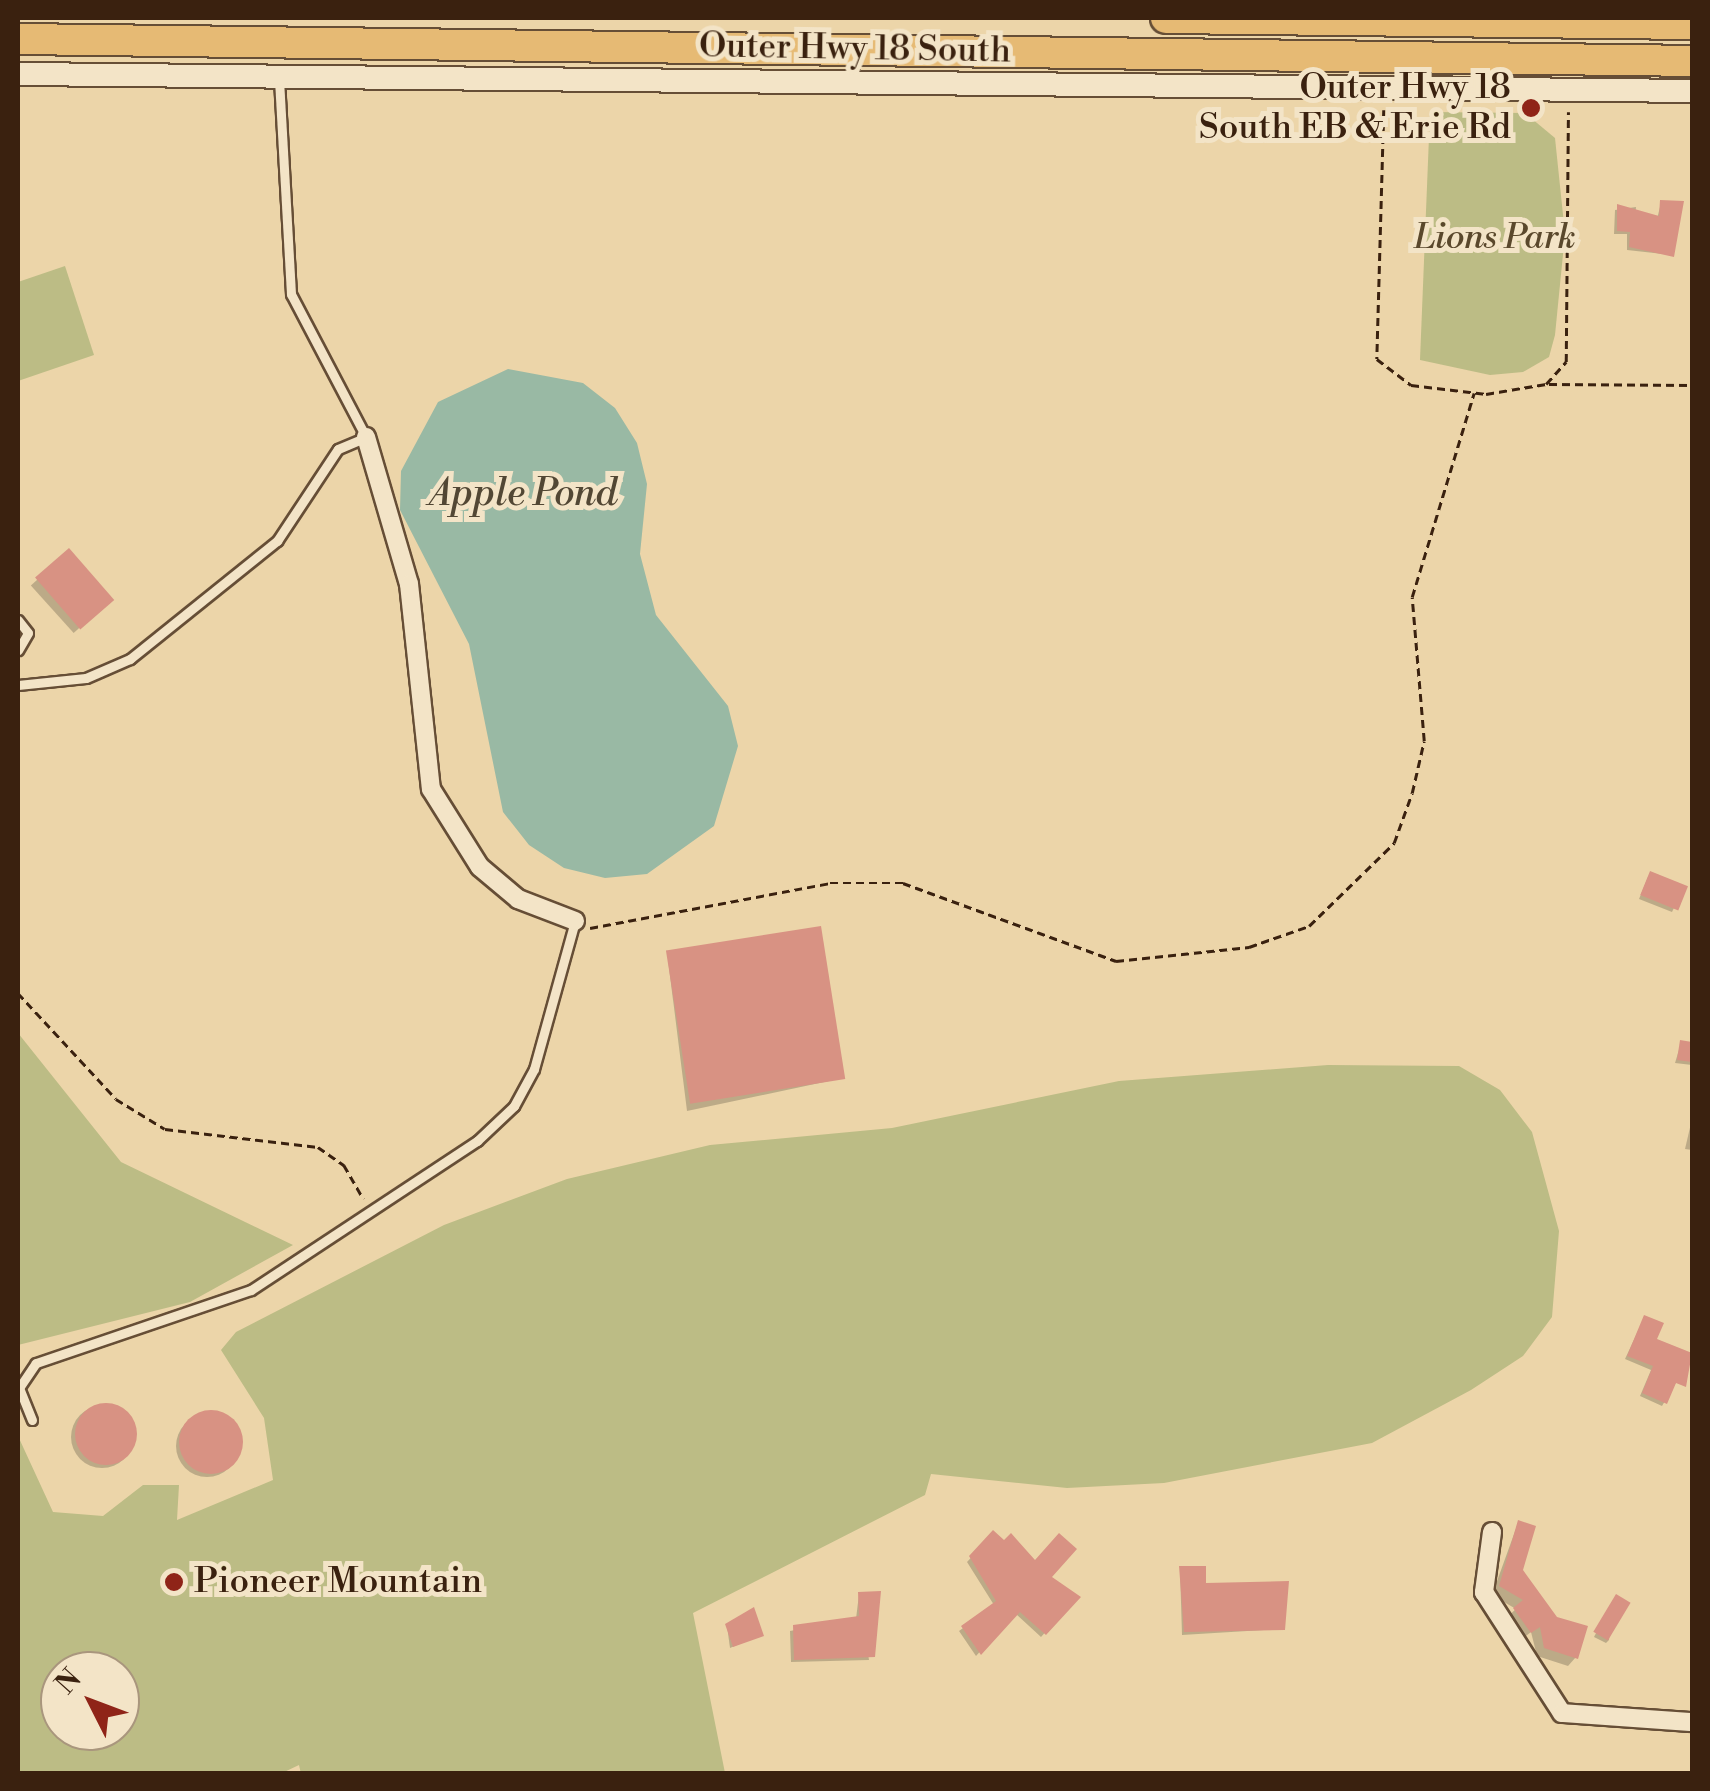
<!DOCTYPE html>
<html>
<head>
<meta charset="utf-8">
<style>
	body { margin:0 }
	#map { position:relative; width:1710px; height:1791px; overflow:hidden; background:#ecd5a9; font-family:"Libre Bodoni",serif }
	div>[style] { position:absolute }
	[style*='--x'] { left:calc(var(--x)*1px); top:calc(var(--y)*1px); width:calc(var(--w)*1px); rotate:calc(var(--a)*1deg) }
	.green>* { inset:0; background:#bcbc85 }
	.water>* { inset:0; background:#99b9a4 }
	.shadow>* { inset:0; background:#0003; transform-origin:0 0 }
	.round { border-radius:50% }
	.building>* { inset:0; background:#d89283; transform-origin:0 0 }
	.path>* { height:2.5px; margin-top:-1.25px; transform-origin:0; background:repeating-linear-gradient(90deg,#3a210f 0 8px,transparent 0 13px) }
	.roads { filter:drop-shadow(2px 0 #664e36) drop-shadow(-2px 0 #664e36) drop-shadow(0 2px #664e36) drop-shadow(0 -2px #664e36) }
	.service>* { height:9px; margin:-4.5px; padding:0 4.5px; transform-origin:4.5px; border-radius:4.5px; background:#f3e4c7 }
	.minor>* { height:18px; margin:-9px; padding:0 9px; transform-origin:9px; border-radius:9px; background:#f3e4c7 }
	.tertiary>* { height:22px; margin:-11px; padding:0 11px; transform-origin:11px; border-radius:11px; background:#f3e4c7 }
	.primary>* { height:30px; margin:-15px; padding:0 15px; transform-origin:15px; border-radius:15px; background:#e6ba74 }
	.dots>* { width:28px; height:28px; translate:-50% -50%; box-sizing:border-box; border:5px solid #f3e4c7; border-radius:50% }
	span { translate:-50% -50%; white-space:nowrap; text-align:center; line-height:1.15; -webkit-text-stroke:10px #f3e4c7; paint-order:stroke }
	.street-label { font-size:35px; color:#3a210f }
	.poi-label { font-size:35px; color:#3a210f }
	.right { translate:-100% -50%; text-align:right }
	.left { translate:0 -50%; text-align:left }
	.park-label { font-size:35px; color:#5a482c; font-style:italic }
	.water-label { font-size:38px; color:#524734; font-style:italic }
	.frame { position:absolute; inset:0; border:20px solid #3a210f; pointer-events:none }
	.north { position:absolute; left:40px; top:1651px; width:100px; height:100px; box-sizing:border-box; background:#f3e4c7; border:2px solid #a9967d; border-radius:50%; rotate:312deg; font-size:28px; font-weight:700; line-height:40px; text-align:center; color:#3a210f }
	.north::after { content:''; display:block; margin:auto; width:35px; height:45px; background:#8f2418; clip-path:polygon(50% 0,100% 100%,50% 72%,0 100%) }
</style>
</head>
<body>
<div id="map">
	<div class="green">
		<div style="clip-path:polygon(1430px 112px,1525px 113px,1555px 138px,1565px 234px,1555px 335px,1549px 357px,1523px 372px,1490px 375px,1420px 360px)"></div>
		<div style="clip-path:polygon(65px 266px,94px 355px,18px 381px,18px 282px)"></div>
		<div style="clip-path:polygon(18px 1033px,121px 1162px,293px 1245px,190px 1302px,18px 1345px)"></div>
		<div style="clip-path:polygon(evenodd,1328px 1065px,1459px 1066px,1500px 1090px,1532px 1132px,1559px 1231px,1552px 1317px,1523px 1356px,1471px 1390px,1372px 1443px,1164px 1483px,1067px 1488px,931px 1474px,925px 1495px,693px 1613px,725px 1773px,301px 1774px,299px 1765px,280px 1774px,18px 1773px,18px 1436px,53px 1512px,103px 1516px,143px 1485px,179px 1485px,177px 1520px,273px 1480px,264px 1418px,221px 1350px,236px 1332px,444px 1225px,567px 1179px,710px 1145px,892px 1128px,1119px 1081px,1328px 1065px,120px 1671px,120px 1731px,60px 1731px,60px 1671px,120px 1671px)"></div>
	</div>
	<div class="water">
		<div style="clip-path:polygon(508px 369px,583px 383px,615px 408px,637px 443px,647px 484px,640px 554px,656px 615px,728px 706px,738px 746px,714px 826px,647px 874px,605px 878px,564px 868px,529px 845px,503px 812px,469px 644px,400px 510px,401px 471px,438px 402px)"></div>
	</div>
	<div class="shadow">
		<div style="clip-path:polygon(1661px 203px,1672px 255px,1627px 250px,1627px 234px,1614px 234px,1615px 210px,1636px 207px,1635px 219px,1657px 219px)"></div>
		<div style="left:68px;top:552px;width:64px;height:50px;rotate:48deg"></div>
		<div style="clip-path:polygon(1648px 877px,1684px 887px,1672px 912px,1639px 899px)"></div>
		<div style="clip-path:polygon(668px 960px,843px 1078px,687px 1111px)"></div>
		<div style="clip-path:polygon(1681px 1043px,1692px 1044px,1692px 1065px,1675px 1063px)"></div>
		<div style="clip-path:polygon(1692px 1119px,1692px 1150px,1685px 1149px)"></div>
		<div style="clip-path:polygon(1644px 1318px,1654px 1340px,1692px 1356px,1662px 1406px,1640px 1396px,1651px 1370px,1625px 1359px)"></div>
		<div class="round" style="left:71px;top:1406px;width:62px;height:62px"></div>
		<div class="round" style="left:176px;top:1415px;width:62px;height:62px"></div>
		<div style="clip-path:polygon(1518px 1523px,1520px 1570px,1576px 1657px,1568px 1666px,1537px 1656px,1531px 1632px,1522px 1639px,1506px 1618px,1516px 1609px,1492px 1595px)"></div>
		<div style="clip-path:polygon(993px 1534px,1077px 1597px,1041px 1637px,1015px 1613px,976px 1656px,959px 1631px,994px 1605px,967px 1562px)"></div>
		<div style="clip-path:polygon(1180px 1569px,1203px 1585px,1282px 1629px,1182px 1635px)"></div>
		<div style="clip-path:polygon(859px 1594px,869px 1660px,791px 1662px,790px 1631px,856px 1619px)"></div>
		<div style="clip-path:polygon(1613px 1601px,1609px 1640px,1606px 1643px,1594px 1637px)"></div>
		<div style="clip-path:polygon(727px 1626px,761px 1635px,730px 1648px)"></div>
	</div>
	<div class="building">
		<div style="clip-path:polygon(1660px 200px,1684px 201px,1674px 257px,1629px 247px,1630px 232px,1617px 231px,1617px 204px,1659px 216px)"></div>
		<div style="left:69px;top:548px;width:69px;height:45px;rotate:49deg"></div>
		<div style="left:1650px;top:871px;width:41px;height:26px;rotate:22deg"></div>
		<div style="left:821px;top:926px;width:155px;height:157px;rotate:81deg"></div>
		<div style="clip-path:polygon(1680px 1040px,1692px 1042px,1692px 1062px,1677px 1060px)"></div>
		<div style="clip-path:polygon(1644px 1315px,1664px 1323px,1657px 1339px,1692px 1353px,1686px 1387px,1676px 1383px,1667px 1404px,1642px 1393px,1653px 1366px,1627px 1356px)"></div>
		<div class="round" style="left:75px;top:1403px;width:62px;height:62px"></div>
		<div class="round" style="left:179px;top:1410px;width:64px;height:64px"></div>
		<div style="clip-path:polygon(1518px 1520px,1536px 1526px,1523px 1570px,1557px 1617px,1588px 1626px,1578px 1659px,1544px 1648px,1540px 1627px,1531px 1633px,1513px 1608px,1523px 1600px,1499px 1586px)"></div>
		<div style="clip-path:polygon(993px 1530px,1004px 1540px,1011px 1533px,1035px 1560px,1059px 1533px,1077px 1549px,1052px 1577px,1081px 1597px,1046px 1635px,1020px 1612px,981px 1655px,961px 1626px,996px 1601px,969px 1556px)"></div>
		<div style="clip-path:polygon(1179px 1566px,1206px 1566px,1206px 1583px,1289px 1581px,1285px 1630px,1184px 1632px)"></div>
		<div style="clip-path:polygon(881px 1591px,875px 1657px,794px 1660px,793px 1625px,859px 1616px,858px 1592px)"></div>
		<div style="left:1616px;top:1594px;width:17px;height:44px;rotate:31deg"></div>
		<div style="clip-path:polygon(754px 1607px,764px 1636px,733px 1647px,725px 1624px)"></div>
	</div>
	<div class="path">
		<div style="--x:1384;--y:110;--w:249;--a:91.6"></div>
		<div style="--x:1377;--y:359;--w:43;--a:37.4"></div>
		<div style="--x:1411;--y:385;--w:76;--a:6.8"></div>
		<div style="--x:1486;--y:394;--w:61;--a:-9.5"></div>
		<div style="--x:1546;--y:384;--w:30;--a:-48"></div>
		<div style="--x:1566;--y:362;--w:250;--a:-89.5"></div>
		<div style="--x:1549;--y:384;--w:143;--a:0.4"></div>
		<div style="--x:590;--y:928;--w:244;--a:-10.6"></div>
		<div style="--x:830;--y:883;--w:73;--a:0"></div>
		<div style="--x:903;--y:883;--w:227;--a:20.1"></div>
		<div style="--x:1116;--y:961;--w:134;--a:-6"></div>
		<div style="--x:1249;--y:947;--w:64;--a:-19.3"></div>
		<div style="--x:1309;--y:926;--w:119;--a:-44.3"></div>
		<div style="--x:1394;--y:843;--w:53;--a:-70.2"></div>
		<div style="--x:1412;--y:793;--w:53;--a:-77"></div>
		<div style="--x:1424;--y:741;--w:144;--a:-94.8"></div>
		<div style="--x:1412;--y:597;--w:213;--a:-73.1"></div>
		<div style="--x:18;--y:993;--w:144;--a:47.2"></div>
		<div style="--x:116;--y:1099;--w:57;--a:31.5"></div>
		<div style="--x:165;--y:1129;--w:154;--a:6.7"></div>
		<div style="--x:318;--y:1147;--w:32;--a:35"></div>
		<div style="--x:344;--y:1165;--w:39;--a:60"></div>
	</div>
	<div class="roads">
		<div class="service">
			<div style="--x:18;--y:620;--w:16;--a:52"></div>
			<div style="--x:28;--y:633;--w:20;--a:120"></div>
			<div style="--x:18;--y:685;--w:68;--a:-5.9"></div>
			<div style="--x:86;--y:678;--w:48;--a:-23.4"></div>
			<div style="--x:130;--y:659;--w:189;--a:-38.8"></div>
			<div style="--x:277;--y:541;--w:110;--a:-56.5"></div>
			<div style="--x:338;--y:449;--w:30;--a:-23"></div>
			<div style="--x:366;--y:437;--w:161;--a:-117.7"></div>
			<div style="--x:291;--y:294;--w:215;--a:-93.2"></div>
			<div style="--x:32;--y:1420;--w:35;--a:-112"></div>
			<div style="--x:19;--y:1388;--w:30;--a:-56"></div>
			<div style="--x:36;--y:1363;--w:227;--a:-18.8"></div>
			<div style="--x:251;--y:1290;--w:271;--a:-33.4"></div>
			<div style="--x:477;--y:1141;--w:51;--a:-43.4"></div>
			<div style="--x:514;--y:1106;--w:42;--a:-61.6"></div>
			<div style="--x:534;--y:1069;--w:154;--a:-74.5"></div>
		</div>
		<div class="minor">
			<div style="--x:366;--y:437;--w:153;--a:73.7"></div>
			<div style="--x:409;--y:584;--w:206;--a:83.9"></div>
			<div style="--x:431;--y:789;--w:92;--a:57.9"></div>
			<div style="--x:480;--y:867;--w:50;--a:40.1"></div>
			<div style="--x:518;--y:899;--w:61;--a:21.1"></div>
			<div style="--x:1492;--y:1532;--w:61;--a:97.6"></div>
			<div style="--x:1484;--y:1592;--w:144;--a:57.2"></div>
			<div style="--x:1562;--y:1713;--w:130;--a:4"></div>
		</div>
		<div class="tertiary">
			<div style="--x:18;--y:74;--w:1674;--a:0.58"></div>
		</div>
		<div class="primary">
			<div style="--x:1166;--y:18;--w:526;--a:0.65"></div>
			<div style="--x:18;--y:39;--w:1674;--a:0.75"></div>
		</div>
	</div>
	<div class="dots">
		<div style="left:1531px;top:108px;background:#8f2418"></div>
		<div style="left:174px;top:1582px;background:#8f2418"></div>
	</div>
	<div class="street-label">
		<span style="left:855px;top:49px;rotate:1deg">Outer Hwy 18 South</span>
	</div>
	<div class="poi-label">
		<span class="right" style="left:1511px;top:108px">Outer Hwy 18<br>South EB &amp; Erie Rd</span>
		<span class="left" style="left:194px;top:1582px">Pioneer Mountain</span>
	</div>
	<div class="park-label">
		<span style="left:1495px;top:238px">Lions Park</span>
	</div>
	<div class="water-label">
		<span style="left:523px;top:494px">Apple Pond</span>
	</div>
	<div class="frame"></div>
	<div class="north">N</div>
</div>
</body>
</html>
